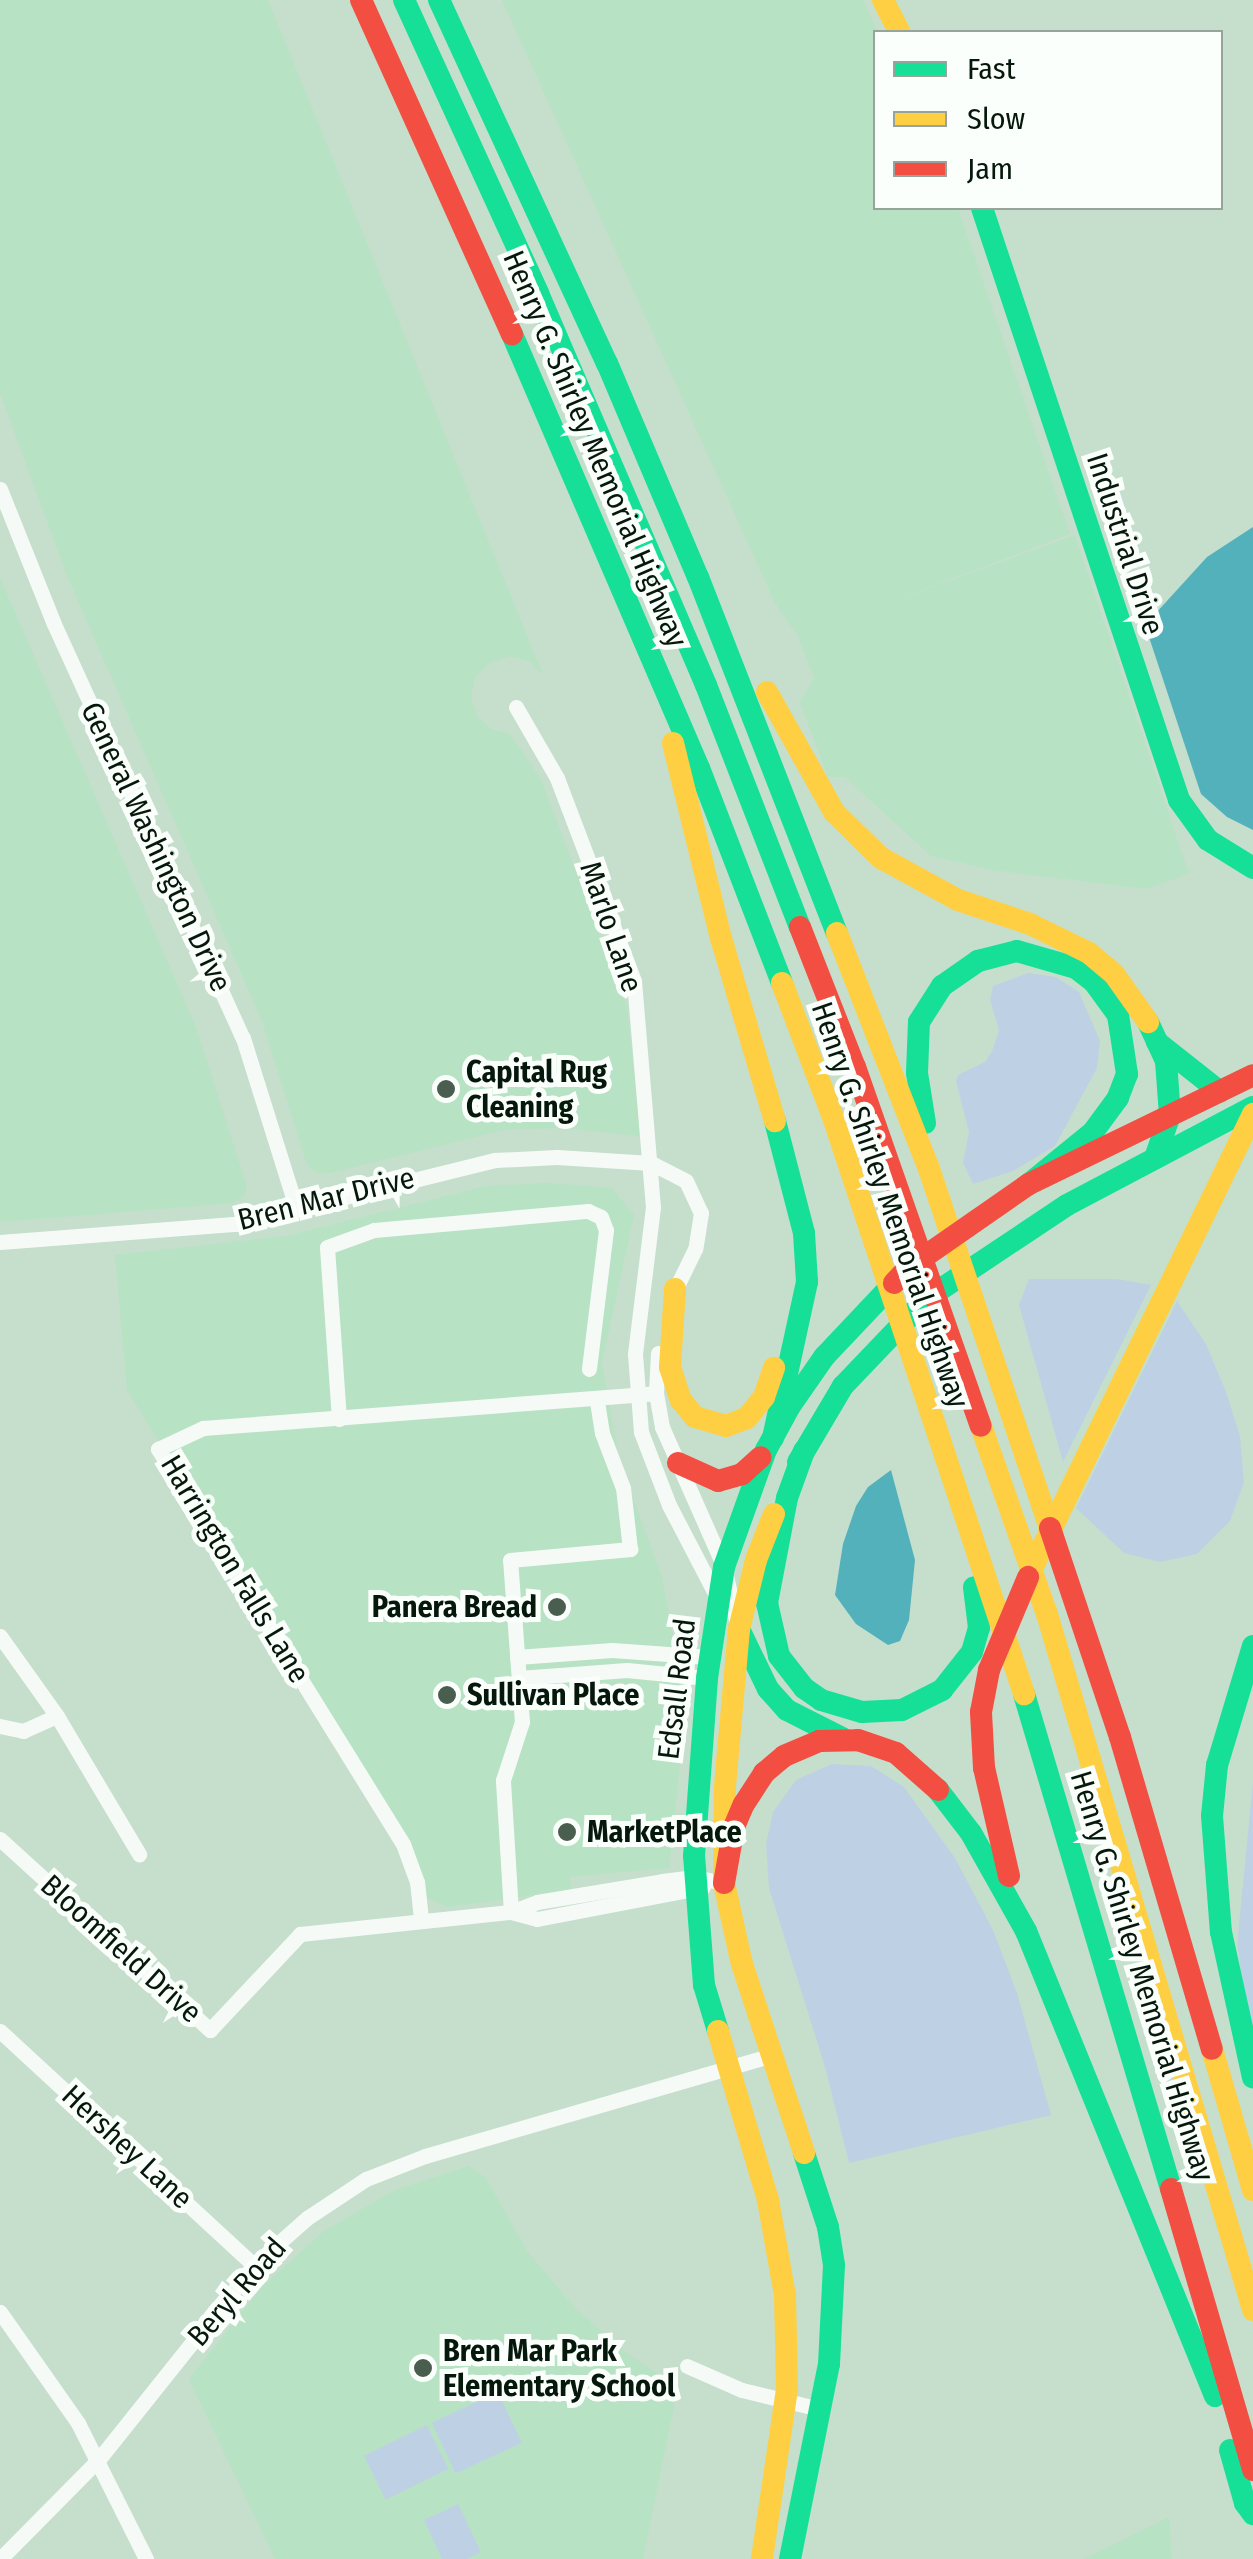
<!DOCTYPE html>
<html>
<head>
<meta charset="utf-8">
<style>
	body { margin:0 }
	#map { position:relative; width:1253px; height:2559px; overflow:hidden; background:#c5dfcc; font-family:"Fira Sans Condensed",sans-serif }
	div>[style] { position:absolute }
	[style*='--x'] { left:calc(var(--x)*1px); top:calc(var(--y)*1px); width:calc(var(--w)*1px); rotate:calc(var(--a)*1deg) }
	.built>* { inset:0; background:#b8e2c4 }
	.green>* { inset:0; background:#bed1e4; transform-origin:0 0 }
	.water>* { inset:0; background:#52b1bb }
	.street>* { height:15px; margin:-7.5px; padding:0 7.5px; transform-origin:7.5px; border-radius:7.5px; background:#f6faf7 }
	.fast>* { height:22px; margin:-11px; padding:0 11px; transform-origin:11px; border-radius:11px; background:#16e098 }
	.slow>* { height:22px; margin:-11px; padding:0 11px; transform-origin:11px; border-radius:11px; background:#ffcf43 }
	.jam>* { height:22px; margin:-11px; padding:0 11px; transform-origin:11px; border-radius:11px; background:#f24e42 }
	.dots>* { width:28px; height:28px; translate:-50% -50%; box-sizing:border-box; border:5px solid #fafffb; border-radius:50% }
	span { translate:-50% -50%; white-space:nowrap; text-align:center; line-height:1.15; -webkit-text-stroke:10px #fafffb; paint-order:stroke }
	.street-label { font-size:30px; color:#06180c }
	.poi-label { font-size:30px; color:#06180c; font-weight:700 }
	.left { translate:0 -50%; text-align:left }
	.right { translate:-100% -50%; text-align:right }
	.legend { position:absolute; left:873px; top:30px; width:350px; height:180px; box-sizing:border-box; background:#fafffb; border:2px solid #98a39b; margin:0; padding:12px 18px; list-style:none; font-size:30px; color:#06180c }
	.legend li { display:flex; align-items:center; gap:20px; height:50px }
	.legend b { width:50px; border:2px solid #98a39b }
</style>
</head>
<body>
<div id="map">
	<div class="built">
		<div style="clip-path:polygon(0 0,268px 0,543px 675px,529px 661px,510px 656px,489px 663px,475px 678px,471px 697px,477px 716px,491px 729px,510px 734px,541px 779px,627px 1008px,641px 1136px,564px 1128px,504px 1130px,326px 1174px,315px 1172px,306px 1162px,262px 1021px,67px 576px,0 393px)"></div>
		<div style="clip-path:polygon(502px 0,863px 0,878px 32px,876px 208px,958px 208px,1070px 534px,848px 618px,1075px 535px,1189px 874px,1145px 889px,992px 870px,931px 856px,845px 777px,828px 777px,800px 703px,814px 678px,798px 636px,775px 603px)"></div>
		<div style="clip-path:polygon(0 578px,196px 1027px,247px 1187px,243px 1198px,233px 1203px,0 1222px)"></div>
		<div style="clip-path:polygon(546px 1183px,612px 1188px,634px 1215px,602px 1363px,619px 1459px,662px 1577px,680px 1675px,681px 1755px,669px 1868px,570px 1877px,571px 1890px,448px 1907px,427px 1898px,411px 1845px,127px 1390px,115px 1255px,286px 1236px,486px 1186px)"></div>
		<div style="clip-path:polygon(469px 2166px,486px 2178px,527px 2251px,576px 2309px,628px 2354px,678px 2387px,643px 2559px,275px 2559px,189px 2379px,263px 2286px,324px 2231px,395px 2190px)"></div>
		<div style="clip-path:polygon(1169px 2517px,1172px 2559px,1084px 2559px)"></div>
	</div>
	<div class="green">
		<div style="clip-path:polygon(1028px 973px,1056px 977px,1079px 992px,1100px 1041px,1097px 1068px,1055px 1146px,1013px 1171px,973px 1184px,963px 1163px,969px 1132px,956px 1081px,958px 1075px,985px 1062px,992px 1051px,999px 1030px,990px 1000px,993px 986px)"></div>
		<div style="clip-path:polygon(1029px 1279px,1117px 1279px,1151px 1285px,1063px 1462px,1019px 1305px)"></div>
		<div style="clip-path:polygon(1177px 1301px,1206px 1344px,1226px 1392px,1240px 1436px,1244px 1482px,1230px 1521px,1197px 1554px,1160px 1562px,1124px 1553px,1076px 1508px)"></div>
		<div style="clip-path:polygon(832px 1764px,871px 1766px,904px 1787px,955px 1858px,993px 1930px,1017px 1993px,1051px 2115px,849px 2163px,825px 2067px,769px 1888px,766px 1844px,773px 1812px,796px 1780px)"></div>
		<div style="clip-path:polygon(1253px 1782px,1253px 2048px,1237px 1945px)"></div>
		<div style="left:498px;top:2392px;width:56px;height:73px;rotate:65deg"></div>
		<div style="left:427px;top:2425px;width:49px;height:70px;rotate:64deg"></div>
		<div style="clip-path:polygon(458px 2504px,481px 2552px,467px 2559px,442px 2559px,424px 2520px)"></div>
	</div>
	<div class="water">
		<div style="clip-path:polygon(1253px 527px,1253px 830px,1227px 817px,1201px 794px,1145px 625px,1207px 557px)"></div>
		<div style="clip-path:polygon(891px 1470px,915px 1560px,909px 1620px,900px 1641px,888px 1645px,856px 1624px,835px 1595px,843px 1544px,856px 1506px,868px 1487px)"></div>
	</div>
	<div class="street">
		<div style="--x:0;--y:489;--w:145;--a:68.2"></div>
		<div style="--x:54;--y:624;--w:455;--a:65.5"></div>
		<div style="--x:243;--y:1038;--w:180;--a:72.6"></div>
		<div style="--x:516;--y:707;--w:82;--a:60"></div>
		<div style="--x:557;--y:778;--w:217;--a:69.2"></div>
		<div style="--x:634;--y:981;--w:227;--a:85.2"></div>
		<div style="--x:653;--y:1207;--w:148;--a:97"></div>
		<div style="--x:635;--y:1354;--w:78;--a:85.6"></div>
		<div style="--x:641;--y:1432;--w:78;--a:69"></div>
		<div style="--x:669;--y:1505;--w:106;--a:62.5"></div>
		<div style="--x:0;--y:1242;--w:237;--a:-4.4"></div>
		<div style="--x:236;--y:1224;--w:267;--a:-13.9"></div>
		<div style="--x:495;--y:1160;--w:62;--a:-2.8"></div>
		<div style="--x:557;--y:1157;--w:94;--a:3.7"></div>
		<div style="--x:651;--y:1163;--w:39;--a:27"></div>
		<div style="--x:686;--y:1181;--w:35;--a:65"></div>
		<div style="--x:701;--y:1213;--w:36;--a:99"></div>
		<div style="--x:695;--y:1249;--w:48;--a:116"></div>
		<div style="--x:658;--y:1353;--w:40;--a:92.9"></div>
		<div style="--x:656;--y:1393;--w:35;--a:80"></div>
		<div style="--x:662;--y:1427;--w:153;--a:66.1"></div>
		<div style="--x:724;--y:1567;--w:58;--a:77.2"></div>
		<div style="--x:339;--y:1419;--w:172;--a:-94"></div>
		<div style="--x:327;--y:1247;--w:50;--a:-19.9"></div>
		<div style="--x:374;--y:1230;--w:215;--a:-5.1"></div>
		<div style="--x:588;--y:1211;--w:14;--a:25"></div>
		<div style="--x:601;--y:1217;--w:14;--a:69"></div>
		<div style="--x:606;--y:1230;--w:140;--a:97"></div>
		<div style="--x:0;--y:1636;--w:98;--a:54.5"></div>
		<div style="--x:57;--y:1716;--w:161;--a:59.3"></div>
		<div style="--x:517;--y:1657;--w:95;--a:-4.2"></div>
		<div style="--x:612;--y:1650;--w:98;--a:4.1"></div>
		<div style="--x:519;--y:1678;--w:108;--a:-4.2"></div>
		<div style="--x:627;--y:1670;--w:80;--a:5.7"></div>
		<div style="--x:0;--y:1726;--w:24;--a:12"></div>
		<div style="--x:23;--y:1731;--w:37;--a:-24"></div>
		<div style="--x:0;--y:1839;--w:284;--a:42.3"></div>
		<div style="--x:210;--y:2030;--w:132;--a:-46.8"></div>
		<div style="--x:300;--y:1934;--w:212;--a:-6"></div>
		<div style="--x:511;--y:1912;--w:28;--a:-21"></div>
		<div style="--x:537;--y:1902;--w:127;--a:-9.5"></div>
		<div style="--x:662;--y:1881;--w:33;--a:-7"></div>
		<div style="--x:695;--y:1877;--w:30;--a:12"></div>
		<div style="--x:511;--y:1912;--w:132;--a:-93.5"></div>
		<div style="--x:503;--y:1780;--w:61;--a:-71.9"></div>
		<div style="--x:522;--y:1722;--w:162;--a:-94.2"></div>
		<div style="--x:510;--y:1560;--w:121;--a:-5.2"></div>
		<div style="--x:630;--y:1549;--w:61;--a:-96.5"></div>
		<div style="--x:623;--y:1488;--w:59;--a:-110.9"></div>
		<div style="--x:602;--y:1433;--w:32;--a:-99"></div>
		<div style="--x:511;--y:1912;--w:27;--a:15"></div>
		<div style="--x:537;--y:1919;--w:169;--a:-10.9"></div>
		<div style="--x:421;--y:1919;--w:37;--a:-96"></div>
		<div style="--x:417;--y:1882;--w:40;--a:-110.2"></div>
		<div style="--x:403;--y:1844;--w:465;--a:-121.8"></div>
		<div style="--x:158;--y:1449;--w:50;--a:-25"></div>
		<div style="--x:203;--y:1428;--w:454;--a:-4.4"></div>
		<div style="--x:0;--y:2031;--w:345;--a:42.7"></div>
		<div style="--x:0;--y:2312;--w:136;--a:54.9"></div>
		<div style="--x:78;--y:2423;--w:152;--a:63.4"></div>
		<div style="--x:687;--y:2366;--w:60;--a:23.6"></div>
		<div style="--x:742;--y:2390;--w:80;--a:13.7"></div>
		<div style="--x:0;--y:2559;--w:141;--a:-45.3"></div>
		<div style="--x:99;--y:2459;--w:248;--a:-51.4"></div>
		<div style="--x:254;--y:2265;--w:71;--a:-41.6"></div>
		<div style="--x:307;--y:2218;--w:71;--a:-33.5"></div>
		<div style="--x:366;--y:2179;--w:63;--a:-21.3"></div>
		<div style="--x:425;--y:2156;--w:361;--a:-16.2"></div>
	</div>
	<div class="fast">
		<div style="--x:404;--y:0;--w:322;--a:65.4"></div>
		<div style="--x:538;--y:293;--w:426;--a:66.8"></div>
		<div style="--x:706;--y:685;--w:260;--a:68.8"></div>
		<div style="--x:439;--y:0;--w:400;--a:65.2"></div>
		<div style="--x:607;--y:363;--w:233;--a:67"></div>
		<div style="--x:698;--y:577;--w:382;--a:68.7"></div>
		<div style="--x:982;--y:208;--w:624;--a:71.59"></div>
		<div style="--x:1179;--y:800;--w:49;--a:54.1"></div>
		<div style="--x:1208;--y:840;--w:53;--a:31.9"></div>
		<div style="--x:512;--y:334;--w:473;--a:66.7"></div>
		<div style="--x:699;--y:768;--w:230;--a:68.9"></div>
		<div style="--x:1148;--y:1022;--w:43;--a:65.2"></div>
		<div style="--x:1166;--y:1061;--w:54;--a:85.8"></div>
		<div style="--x:1170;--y:1115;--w:46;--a:109.2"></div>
		<div style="--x:1157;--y:1042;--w:80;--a:38.4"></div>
		<div style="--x:925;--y:1123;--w:51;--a:-99.1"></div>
		<div style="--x:917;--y:1073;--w:51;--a:-87.8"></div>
		<div style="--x:919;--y:1022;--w:43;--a:-57.4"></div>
		<div style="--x:942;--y:986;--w:44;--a:-34.8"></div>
		<div style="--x:978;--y:961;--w:40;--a:-14.4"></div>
		<div style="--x:1017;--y:951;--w:61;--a:16.1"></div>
		<div style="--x:1076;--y:968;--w:23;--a:38"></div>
		<div style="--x:1094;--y:982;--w:41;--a:54"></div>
		<div style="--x:1118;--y:1015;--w:60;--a:81.3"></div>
		<div style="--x:1127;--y:1074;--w:26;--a:111"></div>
		<div style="--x:1118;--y:1098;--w:42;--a:126.3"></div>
		<div style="--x:1093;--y:1132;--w:82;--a:140.9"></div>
		<div style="--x:773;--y:1438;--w:160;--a:-77.7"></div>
		<div style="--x:807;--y:1282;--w:49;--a:-93.5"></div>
		<div style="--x:804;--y:1233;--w:116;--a:-104.5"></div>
		<div style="--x:804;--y:1451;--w:50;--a:109.9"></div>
		<div style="--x:787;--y:1498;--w:107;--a:100.8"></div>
		<div style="--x:767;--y:1603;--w:54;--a:77.2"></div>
		<div style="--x:779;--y:1656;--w:41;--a:52"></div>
		<div style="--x:804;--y:1688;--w:21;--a:35"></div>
		<div style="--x:821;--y:1700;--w:43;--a:16.3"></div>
		<div style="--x:862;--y:1712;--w:40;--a:-2.9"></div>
		<div style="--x:902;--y:1710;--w:45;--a:-26.6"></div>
		<div style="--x:942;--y:1690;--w:48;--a:-51.7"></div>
		<div style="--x:972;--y:1652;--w:25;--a:-74"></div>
		<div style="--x:979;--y:1628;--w:41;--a:-97"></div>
		<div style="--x:798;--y:1462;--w:88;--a:-59.4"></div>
		<div style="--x:843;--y:1386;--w:120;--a:-46.3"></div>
		<div style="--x:926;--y:1299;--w:169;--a:-33.7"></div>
		<div style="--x:1067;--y:1205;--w:210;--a:-27.8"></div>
		<div style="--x:739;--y:1629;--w:67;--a:64.2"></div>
		<div style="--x:768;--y:1689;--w:28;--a:48"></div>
		<div style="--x:787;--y:1710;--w:62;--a:27"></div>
		<div style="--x:1253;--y:1646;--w:124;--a:106.8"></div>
		<div style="--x:1217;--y:1765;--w:51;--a:95.6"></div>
		<div style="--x:1212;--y:1816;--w:116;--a:85.6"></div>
		<div style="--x:1221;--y:1932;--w:149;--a:77.6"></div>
		<div style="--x:1024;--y:1694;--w:516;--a:73.46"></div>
		<div style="--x:938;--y:1790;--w:54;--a:52.5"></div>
		<div style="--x:971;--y:1833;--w:112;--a:60.7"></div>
		<div style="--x:1026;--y:1931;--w:502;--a:67.88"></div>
		<div style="--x:718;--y:2031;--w:48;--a:-106.9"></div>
		<div style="--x:704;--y:1985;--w:129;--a:-94.4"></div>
		<div style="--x:694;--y:1856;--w:178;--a:-85.8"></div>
		<div style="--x:707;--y:1678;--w:112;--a:-81.3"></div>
		<div style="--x:724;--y:1567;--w:124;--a:-70.3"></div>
		<div style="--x:766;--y:1450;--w:50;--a:-61.4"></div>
		<div style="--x:790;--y:1406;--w:60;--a:-55.2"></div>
		<div style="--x:824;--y:1357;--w:102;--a:-46.6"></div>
		<div style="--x:1230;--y:2450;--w:55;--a:74.2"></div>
		<div style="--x:1245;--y:2503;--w:14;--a:54"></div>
		<div style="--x:790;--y:2559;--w:199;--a:-78.7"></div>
		<div style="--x:829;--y:2364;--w:99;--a:-87.1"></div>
		<div style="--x:834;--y:2265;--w:38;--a:-99"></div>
		<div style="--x:828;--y:2227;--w:78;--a:-108"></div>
	</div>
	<div class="slow">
		<div style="--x:883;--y:0;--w:36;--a:63"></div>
		<div style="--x:767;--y:692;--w:137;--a:60.8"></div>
		<div style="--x:834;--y:812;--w:66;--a:44.4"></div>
		<div style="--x:881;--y:858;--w:88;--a:28.6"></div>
		<div style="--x:958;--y:900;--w:76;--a:18.4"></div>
		<div style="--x:1030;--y:924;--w:66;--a:26.2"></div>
		<div style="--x:1089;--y:953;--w:33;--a:40"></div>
		<div style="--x:1114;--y:974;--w:59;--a:54.7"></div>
		<div style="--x:673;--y:743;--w:201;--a:76.2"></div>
		<div style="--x:721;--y:938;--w:191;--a:73.6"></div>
		<div style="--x:837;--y:933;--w:250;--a:68.7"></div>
		<div style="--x:928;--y:1166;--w:382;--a:71.4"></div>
		<div style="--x:782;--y:983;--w:147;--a:69.2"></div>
		<div style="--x:834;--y:1120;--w:605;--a:71.68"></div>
		<div style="--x:675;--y:1289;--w:78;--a:93.7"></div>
		<div style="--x:670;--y:1367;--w:35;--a:72"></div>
		<div style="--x:681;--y:1400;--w:22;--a:51"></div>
		<div style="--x:695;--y:1417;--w:32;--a:16"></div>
		<div style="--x:726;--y:1426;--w:22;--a:-21"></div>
		<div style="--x:747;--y:1418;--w:27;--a:-51"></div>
		<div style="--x:764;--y:1397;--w:31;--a:-71"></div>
		<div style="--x:981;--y:1426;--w:199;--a:70.7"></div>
		<div style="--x:1047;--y:1614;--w:726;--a:73.51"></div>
		<div style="--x:774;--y:1514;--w:49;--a:111.4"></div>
		<div style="--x:756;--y:1560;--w:71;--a:103.8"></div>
		<div style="--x:739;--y:1629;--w:159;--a:95.1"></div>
		<div style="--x:725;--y:1787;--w:96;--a:90.6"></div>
		<div style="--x:724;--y:1883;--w:83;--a:77.5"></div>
		<div style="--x:742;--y:1964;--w:199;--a:71.8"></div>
		<div style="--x:1028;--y:1577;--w:515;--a:-64.08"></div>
		<div style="--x:718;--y:2031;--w:176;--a:73.5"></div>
		<div style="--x:768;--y:2200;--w:97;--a:79.9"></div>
		<div style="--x:785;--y:2295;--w:94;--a:88.8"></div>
		<div style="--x:787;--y:2389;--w:172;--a:98.4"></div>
		<div style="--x:1212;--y:2049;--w:147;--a:73.8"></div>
	</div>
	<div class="jam">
		<div style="--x:361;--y:0;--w:367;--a:65.7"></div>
		<div style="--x:800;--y:927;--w:150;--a:68.6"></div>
		<div style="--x:855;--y:1067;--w:380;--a:70.7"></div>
		<div style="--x:894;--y:1283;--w:21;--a:-47"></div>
		<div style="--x:908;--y:1268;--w:147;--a:-34.8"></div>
		<div style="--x:1029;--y:1184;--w:249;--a:-25.9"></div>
		<div style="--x:678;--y:1463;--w:44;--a:24.2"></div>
		<div style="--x:718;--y:1481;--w:25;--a:-16"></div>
		<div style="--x:742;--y:1474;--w:25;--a:-42"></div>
		<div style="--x:1050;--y:1528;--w:220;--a:71.5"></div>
		<div style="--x:1120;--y:1737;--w:325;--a:73.6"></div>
		<div style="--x:1009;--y:1876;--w:111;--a:-103"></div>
		<div style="--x:984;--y:1768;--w:56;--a:-93.1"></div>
		<div style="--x:981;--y:1712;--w:43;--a:-79.2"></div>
		<div style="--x:989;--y:1670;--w:101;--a:-67.2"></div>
		<div style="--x:724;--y:1883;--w:57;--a:-79.9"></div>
		<div style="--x:734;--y:1827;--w:25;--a:-67"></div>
		<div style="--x:744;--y:1804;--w:37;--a:-57"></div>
		<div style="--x:764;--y:1773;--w:26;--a:-40"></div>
		<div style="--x:784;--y:1756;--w:38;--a:-23"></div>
		<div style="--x:819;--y:1741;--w:39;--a:-1"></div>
		<div style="--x:858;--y:1740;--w:40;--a:18.9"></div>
		<div style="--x:896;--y:1753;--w:56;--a:41.4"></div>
		<div style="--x:1171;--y:2189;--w:293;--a:73.7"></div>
	</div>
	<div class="dots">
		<div style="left:446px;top:1089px;background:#495e4f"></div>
		<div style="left:557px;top:1607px;background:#495e4f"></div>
		<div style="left:447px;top:1695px;background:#495e4f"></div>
		<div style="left:567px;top:1832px;background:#495e4f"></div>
		<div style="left:423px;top:2368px;background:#495e4f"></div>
	</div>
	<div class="street-label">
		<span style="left:595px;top:449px;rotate:67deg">Henry G. Shirley Memorial Highway</span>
		<span style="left:1125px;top:544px;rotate:72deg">Industrial Drive</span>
		<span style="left:156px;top:847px;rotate:65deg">General Washington Drive</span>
		<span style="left:611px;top:927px;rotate:71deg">Marlo Lane</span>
		<span style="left:326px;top:1199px;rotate:-14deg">Bren Mar Drive</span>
		<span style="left:890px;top:1205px;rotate:71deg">Henry G. Shirley Memorial Highway</span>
		<span style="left:235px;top:1569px;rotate:59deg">Harrington Falls Lane</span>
		<span style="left:677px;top:1689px;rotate:-83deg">Edsall Road</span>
		<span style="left:121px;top:1949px;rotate:42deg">Bloomfield Drive</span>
		<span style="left:1142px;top:1976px;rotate:73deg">Henry G. Shirley Memorial Highway</span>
		<span style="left:127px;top:2147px;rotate:43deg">Hershey Lane</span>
		<span style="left:237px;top:2292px;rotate:-49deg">Beryl Road</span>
	</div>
	<div class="poi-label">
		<span class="left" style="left:466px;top:1089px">Capital Rug<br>Cleaning</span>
		<span class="right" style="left:537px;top:1607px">Panera Bread</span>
		<span class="left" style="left:467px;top:1695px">Sullivan Place</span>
		<span class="left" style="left:587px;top:1832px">MarketPlace</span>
		<span class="left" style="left:443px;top:2368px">Bren Mar Park<br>Elementary School</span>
	</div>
	<ul class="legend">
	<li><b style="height:12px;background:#16e098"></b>Fast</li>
	<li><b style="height:12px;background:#ffcf43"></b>Slow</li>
	<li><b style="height:12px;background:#f24e42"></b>Jam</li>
	</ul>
</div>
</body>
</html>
